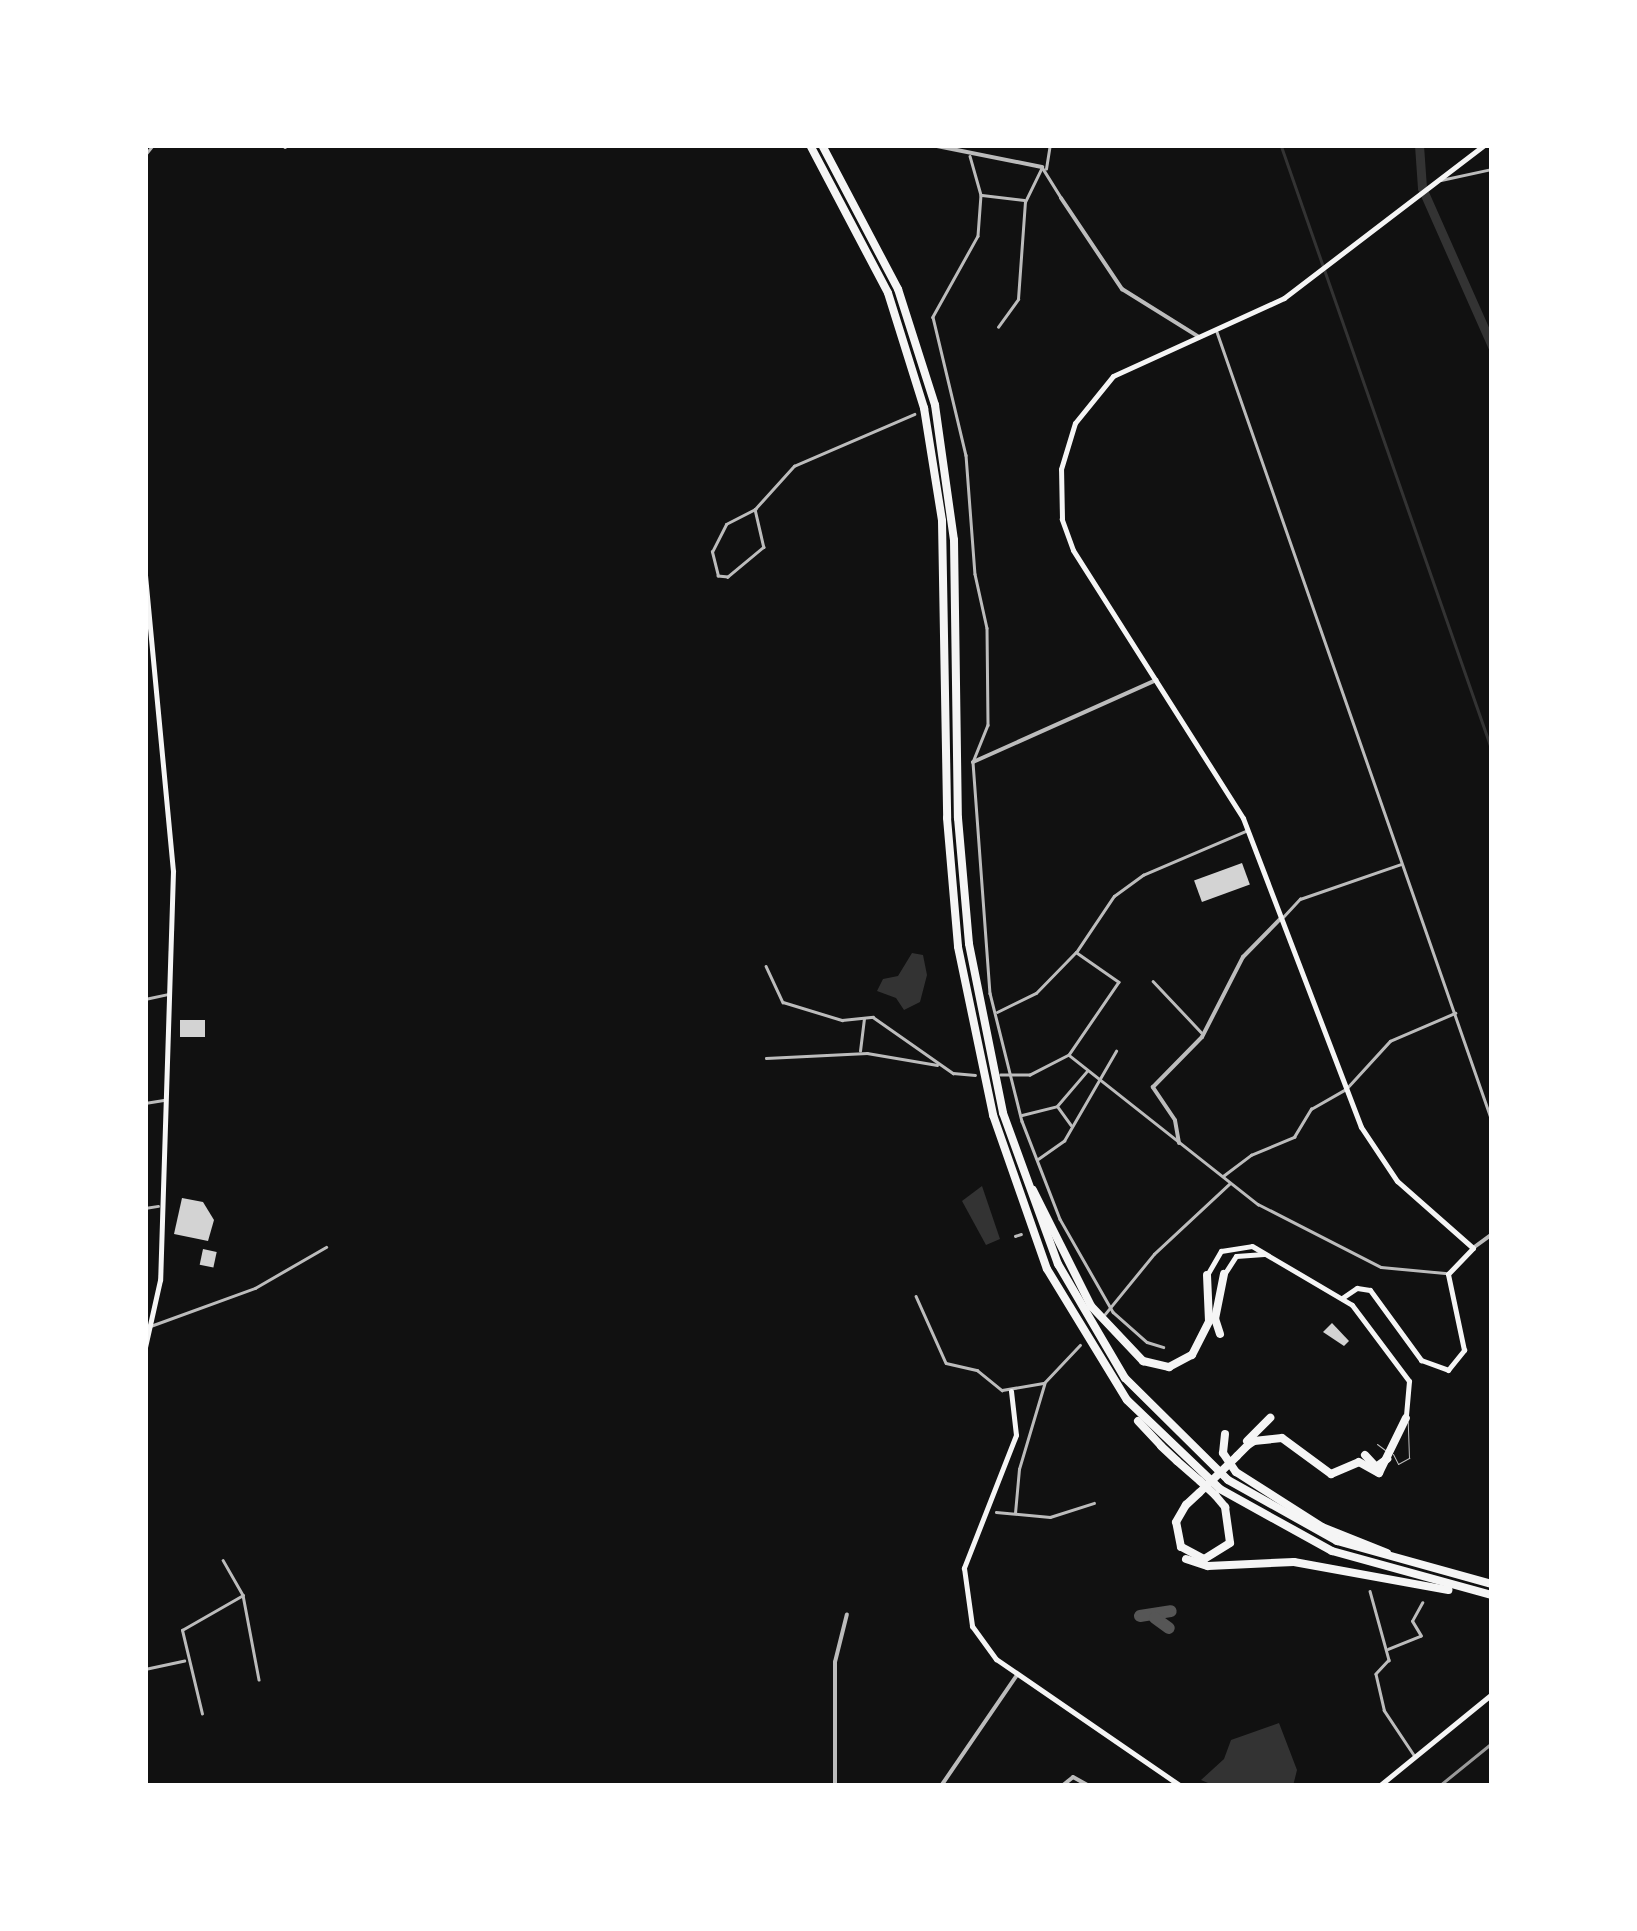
<!DOCTYPE html>
<html>
<head>
<meta charset="utf-8">
<style>
	body { margin:0 }
	#map { position:relative; width:1637px; height:1931px; overflow:hidden; background:#111; font-family:Poppins,sans-serif }
	div>[style] { position:absolute }
	[style*='--x'] { left:calc(var(--x)*1px); top:calc(var(--y)*1px); width:calc(var(--w)*1px); rotate:calc(var(--a)*1deg) }
	.water>* { inset:0; background:#333 }
	.stream>* { height:2.5px; margin:-1.25px; padding:0 1.25px; transform-origin:1.25px; border-radius:1.25px; background:#333 }
	.river>* { height:9px; margin:-4.5px; padding:0 4.5px; transform-origin:4.5px; border-radius:4.5px; background:#333 }
	.taxiway>* { height:12px; margin:-6px; padding:0 6px; transform-origin:6px; border-radius:6px; background:#565656 }
	.building>* { inset:0; background:#d3d3d3; transform-origin:0 0 }
	.service>* { height:1px; margin:-0.5px; padding:0 0.5px; transform-origin:0.5px; border-radius:0.5px; background:#bcbcbc }
	.minor>* { height:2.5px; margin:-1.25px; padding:0 1.25px; transform-origin:1.25px; border-radius:1.25px; background:#bcbcbc }
	.tertiary>* { height:4px; margin:-2px; padding:0 2px; transform-origin:2px; border-radius:2px; background:#bcbcbc }
	.secondary>* { height:5px; margin:-2.5px; padding:0 2.5px; transform-origin:2.5px; border-radius:2.5px; background:#f5f5f5 }
	.primary>* { height:5px; margin:-2.5px; padding:0 2.5px; transform-origin:2.5px; border-radius:2.5px; background:#f5f5f5 }
	.motorway>* { height:8px; margin:-4px; padding:0 4px; transform-origin:4px; border-radius:4px; background:#f5f5f5 }
	.rail>* { height:2.5px; margin:-1.25px; padding:0 1.25px; transform-origin:1.25px; border-radius:1.25px; background:#9a9a9a }
	span { translate:-50% -50%; white-space:nowrap; text-align:center; line-height:1.15; -webkit-text-stroke:10px #fff; paint-order:stroke }
	.frame { position:absolute; inset:0; border:148px solid #fff; pointer-events:none }
</style>
</head>
<body>
<div id="map">
	<div class="water">
		<div style="clip-path:polygon(912px 953px,923px 955px,927px 975px,920px 1002px,904px 1010px,896px 998px,877px 991px,883px 979px,898px 976px)"></div>
		<div style="clip-path:polygon(982px 1186px,1000px 1239px,986px 1245px,962px 1201px)"></div>
		<div style="clip-path:polygon(1279px 1723px,1297px 1770px,1293px 1786px,1215px 1786px,1201px 1780px,1224px 1759px,1231px 1740px)"></div>
	</div>
	<div class="stream">
		<div style="--x:1281;--y:145;--w:641;--a:70.77"></div>
	</div>
	<div class="river">
		<div style="--x:1419;--y:145;--w:43;--a:86"></div>
		<div style="--x:1422;--y:188;--w:173;--a:66.1"></div>
	</div>
	<div class="taxiway">
		<div style="--x:1140;--y:1616;--w:31;--a:-9"></div>
		<div style="--x:1155;--y:1618;--w:17;--a:36"></div>
	</div>
	<div class="building">
		<div style="left:1242px;top:863px;width:23px;height:51px;rotate:70deg"></div>
		<div style="left:180px;top:1020px;width:25px;height:17px"></div>
		<div style="clip-path:polygon(182px 1198px,203px 1202px,214px 1220px,208px 1241px,174px 1234px)"></div>
		<div style="left:203px;top:1249px;width:14px;height:16px;rotate:12deg"></div>
		<div style="clip-path:polygon(1332px 1323px,1349px 1341px,1344px 1346px,1323px 1332px)"></div>
	</div>
	<div class="service">
		<div style="--x:1377;--y:1444;--w:10;--a:37"></div>
		<div style="--x:1393;--y:1454;--w:11;--a:63"></div>
		<div style="--x:1398;--y:1464;--w:13;--a:-29"></div>
		<div style="--x:1409;--y:1458;--w:36;--a:-92"></div>
	</div>
	<div class="minor">
		<div style="--x:145;--y:155;--w:13;--a:-51"></div>
		<div style="--x:970;--y:156;--w:41;--a:74.2"></div>
		<div style="--x:981;--y:195;--w:41;--a:94.2"></div>
		<div style="--x:978;--y:236;--w:93;--a:119.1"></div>
		<div style="--x:933;--y:317;--w:142;--a:76.6"></div>
		<div style="--x:966;--y:455;--w:119;--a:85.7"></div>
		<div style="--x:975;--y:574;--w:55;--a:77.5"></div>
		<div style="--x:987;--y:628;--w:97;--a:89.4"></div>
		<div style="--x:988;--y:725;--w:40;--a:112"></div>
		<div style="--x:973;--y:762;--w:232;--a:85.8"></div>
		<div style="--x:990;--y:993;--w:132;--a:76"></div>
		<div style="--x:1022;--y:1121;--w:105;--a:68.8"></div>
		<div style="--x:1060;--y:1219;--w:107;--a:60.3"></div>
		<div style="--x:1113;--y:1312;--w:45;--a:41.4"></div>
		<div style="--x:1147;--y:1342;--w:17;--a:17"></div>
		<div style="--x:1046;--y:169;--w:24;--a:-81"></div>
		<div style="--x:1441;--y:180;--w:52;--a:-12.2"></div>
		<div style="--x:982;--y:195;--w:42;--a:6.8"></div>
		<div style="--x:998;--y:327;--w:34;--a:-54"></div>
		<div style="--x:1018;--y:299;--w:97;--a:-85.9"></div>
		<div style="--x:1025;--y:202;--w:39;--a:-64"></div>
		<div style="--x:1042;--y:167;--w:36;--a:58"></div>
		<div style="--x:1217;--y:332;--w:836;--a:70.78"></div>
		<div style="--x:755;--y:509;--w:39;--a:77"></div>
		<div style="--x:764;--y:547;--w:47;--a:140.2"></div>
		<div style="--x:728;--y:577;--w:10;--a:-174"></div>
		<div style="--x:718;--y:576;--w:25;--a:-104"></div>
		<div style="--x:712;--y:552;--w:31;--a:-63"></div>
		<div style="--x:726;--y:524;--w:33;--a:-27"></div>
		<div style="--x:755;--y:509;--w:58;--a:-47.8"></div>
		<div style="--x:794;--y:466;--w:131;--a:-23.4"></div>
		<div style="--x:1283;--y:917;--w:25;--a:-47"></div>
		<div style="--x:1300;--y:899;--w:107;--a:-19.1"></div>
		<div style="--x:1077;--y:951;--w:66;--a:-56.1"></div>
		<div style="--x:1114;--y:896;--w:36;--a:-36"></div>
		<div style="--x:1143;--y:875;--w:114;--a:-23.2"></div>
		<div style="--x:766;--y:966;--w:40;--a:65"></div>
		<div style="--x:783;--y:1002;--w:62;--a:17"></div>
		<div style="--x:842;--y:1020;--w:31;--a:-6"></div>
		<div style="--x:873;--y:1017;--w:98;--a:35"></div>
		<div style="--x:953;--y:1073;--w:22;--a:5"></div>
		<div style="--x:1153;--y:981;--w:73;--a:46.7"></div>
		<div style="--x:145;--y:999;--w:24;--a:-12"></div>
		<div style="--x:997;--y:1012;--w:43;--a:-26"></div>
		<div style="--x:1036;--y:993;--w:57;--a:-45.7"></div>
		<div style="--x:1076;--y:952;--w:52;--a:34.9"></div>
		<div style="--x:1119;--y:982;--w:88;--a:124.4"></div>
		<div style="--x:1069;--y:1055;--w:44;--a:152.9"></div>
		<div style="--x:1030;--y:1075;--w:29;--a:180"></div>
		<div style="--x:860;--y:1051;--w:32;--a:-83"></div>
		<div style="--x:1069;--y:1055;--w:241;--a:38.3"></div>
		<div style="--x:1258;--y:1204;--w:138;--a:27.1"></div>
		<div style="--x:1381;--y:1267;--w:64;--a:5.4"></div>
		<div style="--x:766;--y:1058;--w:101;--a:-2.8"></div>
		<div style="--x:867;--y:1053;--w:71;--a:9.7"></div>
		<div style="--x:145;--y:1103;--w:20;--a:-9"></div>
		<div style="--x:1058;--y:1107;--w:22;--a:54"></div>
		<div style="--x:1022;--y:1115;--w:36;--a:-14"></div>
		<div style="--x:1057;--y:1106;--w:46;--a:-49.4"></div>
		<div style="--x:1038;--y:1159;--w:32;--a:-35"></div>
		<div style="--x:1064;--y:1141;--w:104;--a:-60"></div>
		<div style="--x:1223;--y:1176;--w:35;--a:-37"></div>
		<div style="--x:1251;--y:1155;--w:47;--a:-22.7"></div>
		<div style="--x:1294;--y:1137;--w:33;--a:-59"></div>
		<div style="--x:1311;--y:1109;--w:40;--a:-29.7"></div>
		<div style="--x:1346;--y:1089;--w:65;--a:-47.5"></div>
		<div style="--x:1390;--y:1041;--w:71;--a:-23.3"></div>
		<div style="--x:145;--y:1208;--w:13;--a:-9"></div>
		<div style="--x:1015;--y:1236;--w:6;--a:-18"></div>
		<div style="--x:916;--y:1296;--w:73;--a:65.9"></div>
		<div style="--x:946;--y:1363;--w:32;--a:13"></div>
		<div style="--x:977;--y:1370;--w:32;--a:39"></div>
		<div style="--x:1002;--y:1390;--w:43;--a:-9.5"></div>
		<div style="--x:1044;--y:1383;--w:52;--a:-46.5"></div>
		<div style="--x:1105;--y:1314;--w:77;--a:-50.8"></div>
		<div style="--x:1154;--y:1254;--w:103;--a:-43"></div>
		<div style="--x:145;--y:1328;--w:117;--a:-20"></div>
		<div style="--x:255;--y:1288;--w:82;--a:-30"></div>
		<div style="--x:996;--y:1512;--w:54;--a:5.3"></div>
		<div style="--x:1050;--y:1517;--w:46;--a:-17.7"></div>
		<div style="--x:1015;--y:1513;--w:44;--a:-84.8"></div>
		<div style="--x:1019;--y:1469;--w:88;--a:-73.4"></div>
		<div style="--x:223;--y:1560;--w:40;--a:60.3"></div>
		<div style="--x:243;--y:1595;--w:86;--a:79.3"></div>
		<div style="--x:1370;--y:1591;--w:72;--a:74.6"></div>
		<div style="--x:1389;--y:1660;--w:19;--a:133"></div>
		<div style="--x:1376;--y:1674;--w:37;--a:77"></div>
		<div style="--x:1384;--y:1710;--w:54;--a:56.3"></div>
		<div style="--x:1388;--y:1649;--w:35;--a:-22"></div>
		<div style="--x:1421;--y:1636;--w:17;--a:-121"></div>
		<div style="--x:1412;--y:1621;--w:21;--a:-61"></div>
		<div style="--x:145;--y:1669;--w:40;--a:-12"></div>
		<div style="--x:202;--y:1714;--w:86;--a:-103.4"></div>
		<div style="--x:182;--y:1630;--w:70;--a:-29.8"></div>
	</div>
	<div class="tertiary">
		<div style="--x:932;--y:145;--w:112;--a:11.3"></div>
		<div style="--x:285;--y:147;--w:2;--a:-63"></div>
		<div style="--x:1061;--y:198;--w:110;--a:56.2"></div>
		<div style="--x:1122;--y:289;--w:91;--a:31.9"></div>
		<div style="--x:973;--y:762;--w:201;--a:-24.1"></div>
		<div style="--x:1179;--y:1143;--w:23;--a:-100"></div>
		<div style="--x:1175;--y:1120;--w:40;--a:-124"></div>
		<div style="--x:1153;--y:1087;--w:70;--a:-45.6"></div>
		<div style="--x:1202;--y:1037;--w:90;--a:-62.9"></div>
		<div style="--x:1243;--y:957;--w:54;--a:-45.7"></div>
		<div style="--x:1473;--y:1248;--w:24;--a:-36"></div>
		<div style="--x:835;--y:1786;--w:124;--a:-90"></div>
		<div style="--x:835;--y:1662;--w:49;--a:-76"></div>
		<div style="--x:941;--y:1786;--w:135;--a:-55.6"></div>
		<div style="--x:1062;--y:1786;--w:14;--a:-39"></div>
		<div style="--x:1073;--y:1777;--w:18;--a:29"></div>
	</div>
	<div class="secondary">
		<div style="--x:145;--y:575;--w:297;--a:84.6"></div>
		<div style="--x:173;--y:871;--w:409;--a:91.8"></div>
		<div style="--x:160;--y:1280;--w:69;--a:102.6"></div>
		<div style="--x:1225;--y:1273;--w:20;--a:-57"></div>
		<div style="--x:1236;--y:1256;--w:28;--a:-4"></div>
		<div style="--x:1207;--y:1275;--w:28;--a:-60"></div>
		<div style="--x:1221;--y:1251;--w:31;--a:-9"></div>
		<div style="--x:1252;--y:1246;--w:116;--a:30.5"></div>
		<div style="--x:1352;--y:1305;--w:95;--a:53.1"></div>
		<div style="--x:1409;--y:1381;--w:37;--a:95"></div>
		<div style="--x:1342;--y:1298;--w:18;--a:-34"></div>
		<div style="--x:1357;--y:1288;--w:13;--a:9"></div>
		<div style="--x:1370;--y:1290;--w:87;--a:53.9"></div>
		<div style="--x:1421;--y:1360;--w:29;--a:20"></div>
		<div style="--x:1448;--y:1370;--w:26;--a:-51"></div>
		<div style="--x:1464;--y:1350;--w:78;--a:-101.9"></div>
		<div style="--x:1448;--y:1274;--w:36;--a:-46"></div>
		<div style="--x:1473;--y:1248;--w:101;--a:-138.6"></div>
		<div style="--x:1397;--y:1181;--w:65;--a:-123.7"></div>
		<div style="--x:1361;--y:1127;--w:331;--a:-110.9"></div>
		<div style="--x:1243;--y:818;--w:317;--a:-122.4"></div>
		<div style="--x:1073;--y:550;--w:33;--a:-110"></div>
		<div style="--x:1062;--y:519;--w:50;--a:-91.1"></div>
		<div style="--x:1061;--y:469;--w:48;--a:-73.1"></div>
		<div style="--x:1075;--y:423;--w:60;--a:-51"></div>
		<div style="--x:1113;--y:376;--w:188;--a:-24.5"></div>
		<div style="--x:1284;--y:298;--w:252;--a:-37.4"></div>
		<div style="--x:1011;--y:1391;--w:44;--a:83.5"></div>
		<div style="--x:1016;--y:1435;--w:143;--a:111.4"></div>
		<div style="--x:964;--y:1568;--w:59;--a:82.1"></div>
		<div style="--x:972;--y:1626;--w:41;--a:54"></div>
		<div style="--x:996;--y:1659;--w:224;--a:34.5"></div>
	</div>
	<div class="primary">
		<div style="--x:1379;--y:1786;--w:146;--a:-39.2"></div>
	</div>
	<div class="motorway">
		<div style="--x:810;--y:145;--w:167;--a:62.2"></div>
		<div style="--x:888;--y:293;--w:121;--a:72.6"></div>
		<div style="--x:924;--y:408;--w:114;--a:80.9"></div>
		<div style="--x:942;--y:521;--w:297;--a:89"></div>
		<div style="--x:947;--y:818;--w:129;--a:85.1"></div>
		<div style="--x:958;--y:947;--w:172;--a:78.2"></div>
		<div style="--x:993;--y:1115;--w:163;--a:70.7"></div>
		<div style="--x:1047;--y:1269;--w:153;--a:58.6"></div>
		<div style="--x:1127;--y:1400;--w:129;--a:43.7"></div>
		<div style="--x:1220;--y:1489;--w:128;--a:29"></div>
		<div style="--x:1332;--y:1551;--w:166;--a:15.4"></div>
		<div style="--x:822;--y:145;--w:163;--a:62.2"></div>
		<div style="--x:898;--y:289;--w:122;--a:72.3"></div>
		<div style="--x:935;--y:405;--w:136;--a:82"></div>
		<div style="--x:954;--y:540;--w:278;--a:89.2"></div>
		<div style="--x:958;--y:818;--w:126;--a:85"></div>
		<div style="--x:969;--y:944;--w:172;--a:78.6"></div>
		<div style="--x:1003;--y:1113;--w:161;--a:70"></div>
		<div style="--x:1058;--y:1264;--w:132;--a:59.6"></div>
		<div style="--x:1125;--y:1378;--w:145;--a:44.7"></div>
		<div style="--x:1228;--y:1480;--w:125;--a:29.2"></div>
		<div style="--x:1337;--y:1541;--w:161;--a:15.5"></div>
		<div style="--x:1033;--y:1190;--w:130;--a:63.4"></div>
		<div style="--x:1091;--y:1306;--w:76;--a:46.6"></div>
		<div style="--x:1143;--y:1361;--w:27;--a:13"></div>
		<div style="--x:1169;--y:1367;--w:26;--a:-28"></div>
		<div style="--x:1192;--y:1355;--w:38;--a:-63"></div>
		<div style="--x:1209;--y:1321;--w:46;--a:-92.5"></div>
		<div style="--x:1220;--y:1334;--w:16;--a:-108"></div>
		<div style="--x:1215;--y:1319;--w:46;--a:-78.7"></div>
		<div style="--x:1138;--y:1421;--w:34;--a:47"></div>
		<div style="--x:1161;--y:1446;--w:22;--a:43"></div>
		<div style="--x:1177;--y:1461;--w:30;--a:41"></div>
		<div style="--x:1200;--y:1481;--w:21;--a:43"></div>
		<div style="--x:1215;--y:1495;--w:16;--a:50"></div>
		<div style="--x:1225;--y:1507;--w:36;--a:82"></div>
		<div style="--x:1230;--y:1543;--w:31;--a:148"></div>
		<div style="--x:1204;--y:1559;--w:26;--a:-152"></div>
		<div style="--x:1181;--y:1547;--w:25;--a:-101"></div>
		<div style="--x:1176;--y:1522;--w:20;--a:-60"></div>
		<div style="--x:1186;--y:1505;--w:18;--a:-43"></div>
		<div style="--x:1199;--y:1493;--w:53;--a:-44.2"></div>
		<div style="--x:1237;--y:1456;--w:16;--a:-45"></div>
		<div style="--x:1248;--y:1445;--w:7;--a:-34"></div>
		<div style="--x:1254;--y:1441;--w:28;--a:-6"></div>
		<div style="--x:1282;--y:1438;--w:61;--a:36.3"></div>
		<div style="--x:1331;--y:1474;--w:30;--a:-23"></div>
		<div style="--x:1359;--y:1462;--w:23;--a:29"></div>
		<div style="--x:1379;--y:1473;--w:61;--a:-63.9"></div>
		<div style="--x:1225;--y:1434;--w:19;--a:96"></div>
		<div style="--x:1223;--y:1453;--w:23;--a:56"></div>
		<div style="--x:1236;--y:1472;--w:102;--a:32.6"></div>
		<div style="--x:1322;--y:1527;--w:70;--a:21.8"></div>
		<div style="--x:1247;--y:1441;--w:33;--a:-45"></div>
		<div style="--x:1365;--y:1455;--w:16;--a:47"></div>
		<div style="--x:1376;--y:1467;--w:14;--a:-36"></div>
		<div style="--x:1186;--y:1559;--w:23;--a:18"></div>
		<div style="--x:1208;--y:1566;--w:86;--a:-2.7"></div>
		<div style="--x:1294;--y:1562;--w:157;--a:10.3"></div>
	</div>
	<div class="rail">
		<div style="--x:1439;--y:1786;--w:68;--a:-39.1"></div>
	</div>
	<div class="frame"></div>
</div>
</body>
</html>
